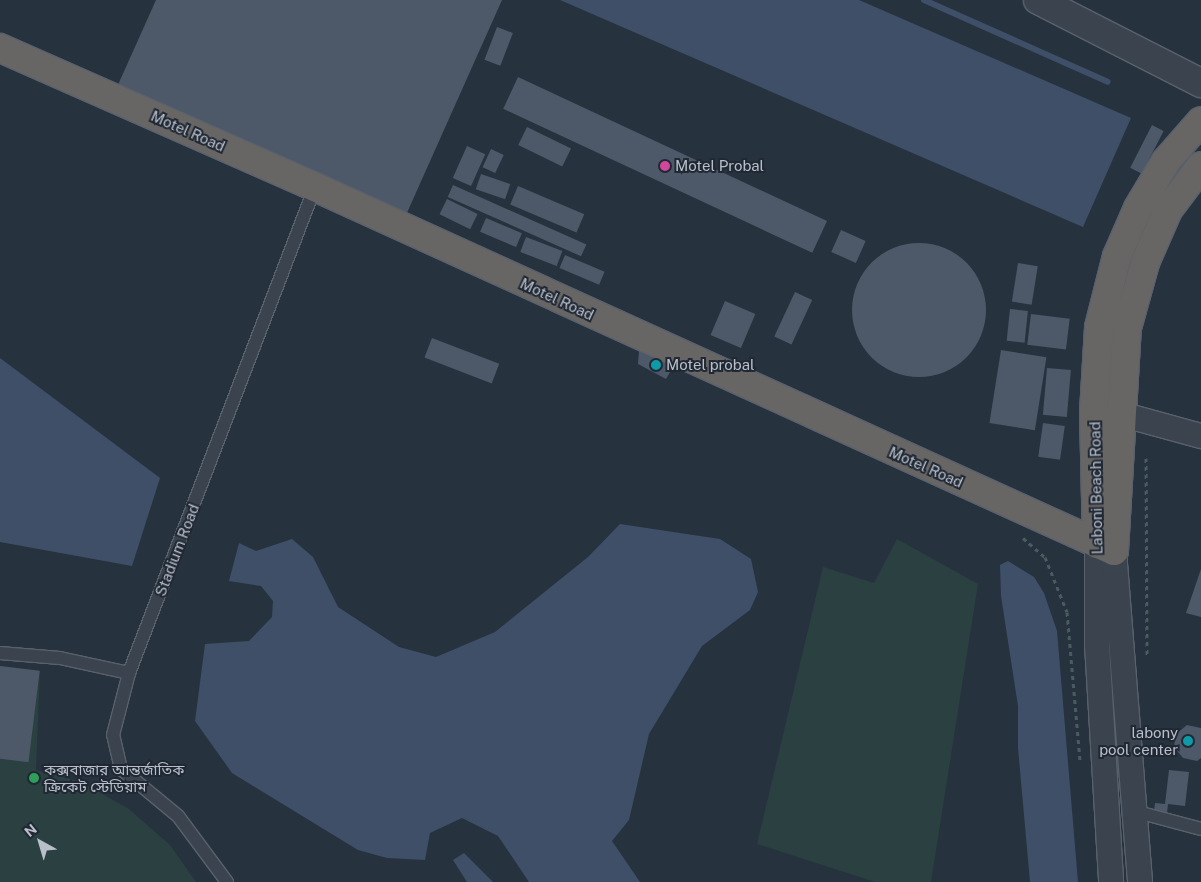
<!DOCTYPE html>
<html>
<head>
<meta charset="utf-8">
<style>
	body { margin:0 }
	#map { position:relative; width:1201px; height:882px; overflow:hidden; background:#27323f; font-family:"Public Sans","Noto Sans Bengali",sans-serif }
	div>[style] { position:absolute }
	[style*='--x'] { left:calc(var(--x)*1px); top:calc(var(--y)*1px); width:calc(var(--w)*1px); rotate:calc(var(--a)*1deg) }
	.green>* { inset:0; background:#2a4041 }
	.water>* { inset:0; background:#3e4f67 }
	.stream>* { height:6px; margin:-3px; padding:0 3px; transform-origin:3px; border-radius:3px; background:#3e4f67 }
	.building>* { inset:0; background:#4d5968; transform-origin:0 0 }
	.round { border-radius:50% }
	.path>* { height:3px; margin-top:-1.5px; transform-origin:0; background:repeating-linear-gradient(90deg,#495c5f 0 4px,transparent 0 8px) }
	.roads { filter:drop-shadow(1px 0 #59616d) drop-shadow(-1px 0 #59616d) drop-shadow(0 1px #59616d) drop-shadow(0 -1px #59616d) }
	.service>* { height:12px; margin:-6px; padding:0 6px; transform-origin:6px; border-radius:6px; background:#3b434f }
	.minor>* { height:24px; margin:-12px; padding:0 12px; transform-origin:12px; border-radius:12px; background:#3b434f }
	.tertiary>* { height:28px; margin:-14px; padding:0 14px; transform-origin:14px; border-radius:14px; background:#3b434f }
	.trunk>* { height:28px; margin:-14px; padding:0 14px; transform-origin:14px; border-radius:14px; background:#676664 }
	.dots>* { width:14px; height:14px; translate:-50% -50%; box-sizing:border-box; border:2px solid #202834; border-radius:50% }
	span { translate:-50% -50%; white-space:nowrap; text-align:center; line-height:1.15; -webkit-text-stroke:4px #202834; paint-order:stroke }
	.street-label { font-size:15px; color:#b8bfca }
	.poi-label { font-size:15px; color:#b8bfca }
	.left { translate:0 -50%; text-align:left }
	.right { translate:-100% -50%; text-align:right }
	.north { position:absolute; left:15px; top:817px; width:50px; height:50px; -webkit-text-stroke:4px #202834; paint-order:stroke; rotate:321deg; font-size:14px; font-weight:700; line-height:20px; text-align:center; color:#b8bfca }
	.north::after { content:''; display:block; margin:auto; width:18px; height:22px; background:#b8bfca; clip-path:polygon(50% 0,100% 100%,50% 72%,0 100%) }
</style>
</head>
<body>
<div id="map">
	<div class="green">
		<div style="clip-path:polygon(897px 539px,978px 584px,931px 882px,875px 882px,757px 844px,823px 567px,874px 583px)"></div>
		<div style="clip-path:polygon(0 666px,40px 671px,36px 770px,81px 782px,129px 809px,170px 845px,196px 882px,0 882px)"></div>
	</div>
	<div class="water">
		<div style="clip-path:polygon(560px 0,859px 0,1131px 118px,1083px 227px)"></div>
		<div style="clip-path:polygon(0 358px,160px 478px,132px 566px,0 542px)"></div>
		<div style="clip-path:polygon(620px 524px,720px 539px,751px 559px,758px 592px,750px 610px,702px 646px,649px 734px,629px 820px,612px 841px,640px 882px,529px 882px,498px 836px,462px 818px,430px 833px,425px 860px,387px 858px,358px 850px,232px 773px,195px 721px,205px 644px,249px 641px,272px 617px,273px 601px,261px 586px,229px 581px,239px 543px,256px 551px,292px 539px,313px 557px,338px 607px,399px 647px,436px 657px,495px 632px,588px 557px)"></div>
		<div style="clip-path:polygon(1008px 561px,1034px 577px,1044px 593px,1057px 631px,1078px 882px,1030px 882px,1018px 748px,1018px 706px,1001px 596px,1000px 565px)"></div>
		<div style="clip-path:polygon(464px 853px,493px 882px,467px 882px,453px 860px)"></div>
	</div>
	<div class="stream">
		<div style="--x:924;--y:0;--w:201;--a:24"></div>
	</div>
	<div class="building">
		<div style="clip-path:polygon(156px 0,502px 0,406px 215px,117px 87px)"></div>
		<div style="left:497px;top:27px;width:17px;height:35px;rotate:21deg"></div>
		<div style="left:518px;top:77px;width:341px;height:35px;rotate:25deg"></div>
		<div style="left:1152px;top:125px;width:13px;height:48px;rotate:27deg"></div>
		<div style="left:527px;top:127px;width:49px;height:20px;rotate:26deg"></div>
		<div style="left:467px;top:146px;width:20px;height:35px;rotate:24deg"></div>
		<div style="left:491px;top:149px;width:14px;height:20px;rotate:25deg"></div>
		<div style="left:481px;top:174px;width:31px;height:16px;rotate:19deg"></div>
		<div style="left:453px;top:185px;width:146px;height:13px;rotate:24deg"></div>
		<div style="left:518px;top:186px;width:72px;height:20px;rotate:23deg"></div>
		<div style="left:447px;top:199px;width:34px;height:17px;rotate:26deg"></div>
		<div style="left:486px;top:218px;width:39px;height:15px;rotate:23deg"></div>
		<div style="left:841px;top:230px;width:27px;height:24px;rotate:24deg"></div>
		<div style="left:526px;top:237px;width:39px;height:16px;rotate:21deg"></div>
		<div class="round" style="left:852px;top:243px;width:134px;height:134px"></div>
		<div style="left:565px;top:255px;width:43px;height:14px;rotate:23deg"></div>
		<div style="left:1018px;top:263px;width:20px;height:39px;rotate:9deg"></div>
		<div style="left:795px;top:292px;width:19px;height:49px;rotate:25deg"></div>
		<div style="left:725px;top:301px;width:33px;height:37px;rotate:23deg"></div>
		<div style="left:1010px;top:309px;width:18px;height:32px;rotate:6deg"></div>
		<div style="left:1031px;top:314px;width:39px;height:31px;rotate:7deg"></div>
		<div style="left:432px;top:338px;width:72px;height:21px;rotate:21deg"></div>
		<div style="left:1001px;top:350px;width:46px;height:74px;rotate:9deg"></div>
		<div style="clip-path:polygon(639px 351px,673px 367px,666px 379px,638px 364px)"></div>
		<div style="left:1047px;top:368px;width:24px;height:47px;rotate:5deg"></div>
		<div style="left:1043px;top:423px;width:22px;height:34px;rotate:8deg"></div>
		<div style="clip-path:polygon(1201px 569px,1201px 617px,1186px 613px)"></div>
		<div style="left:0;top:666px;width:40px;height:92px;rotate:7deg"></div>
		<div style="clip-path:polygon(1187px 725px,1201px 728px,1201px 758px,1197px 761px,1183px 758px,1174px 747px,1176px 734px)"></div>
		<div style="clip-path:polygon(1169px 770px,1189px 772px,1185px 806px,1168px 804px,1167px 813px,1154px 811px,1155px 803px,1165px 804px)"></div>
	</div>
	<div class="path">
		<div style="--x:1146;--y:458;--w:199;--a:89.7"></div>
		<div style="--x:1023;--y:538;--w:29;--a:41"></div>
		<div style="--x:1045;--y:557;--w:59;--a:68.2"></div>
		<div style="--x:1067;--y:612;--w:151;--a:85"></div>
	</div>
	<div class="roads">
		<div class="service">
			<div style="--x:0;--y:653;--w:60;--a:4.8"></div>
			<div style="--x:60;--y:658;--w:71;--a:12.3"></div>
			<div style="--x:1134;--y:811;--w:69;--a:15"></div>
			<div style="--x:227;--y:882;--w:82;--a:-126.6"></div>
			<div style="--x:178;--y:816;--w:74;--a:-140.5"></div>
			<div style="--x:121;--y:769;--w:35;--a:-103"></div>
			<div style="--x:113;--y:735;--w:64;--a:-75.5"></div>
			<div style="--x:129;--y:673;--w:520;--a:-69.06"></div>
		</div>
		<div class="minor">
			<div style="--x:1121;--y:414;--w:83;--a:15.4"></div>
			<div style="--x:1097;--y:544;--w:100;--a:90"></div>
			<div style="--x:1097;--y:644;--w:238;--a:86.6"></div>
			<div style="--x:1114;--y:551;--w:332;--a:85.5"></div>
		</div>
		<div class="tertiary">
			<div style="--x:1038;--y:0;--w:183;--a:27"></div>
		</div>
		<div class="trunk">
			<div style="--x:0;--y:48;--w:344;--a:23.8"></div>
			<div style="--x:315;--y:187;--w:878;--a:24.49"></div>
			<div style="--x:1114;--y:551;--w:223;--a:-86.7"></div>
			<div style="--x:1127;--y:328;--w:67;--a:-74.5"></div>
			<div style="--x:1145;--y:263;--w:58;--a:-66.5"></div>
			<div style="--x:1168;--y:210;--w:55;--a:-53.1"></div>
			<div style="--x:1097;--y:544;--w:132;--a:-91.3"></div>
			<div style="--x:1094;--y:412;--w:85;--a:-86.6"></div>
			<div style="--x:1099;--y:327;--w:73;--a:-75.8"></div>
			<div style="--x:1117;--y:256;--w:52;--a:-66.4"></div>
			<div style="--x:1138;--y:208;--w:55;--a:-59.2"></div>
			<div style="--x:1166;--y:161;--w:53;--a:-48.8"></div>
		</div>
	</div>
	<div class="dots">
		<div style="left:665px;top:166px;background:#d1479c"></div>
		<div style="left:656px;top:365px;background:#0f9aa8"></div>
		<div style="left:1188px;top:741px;background:#0f9aa8"></div>
		<div style="left:34px;top:778px;background:#2e9e5b"></div>
	</div>
	<div class="street-label">
		<span style="left:188px;top:131px;rotate:24deg">Motel Road</span>
		<span style="left:557px;top:299px;rotate:25deg">Motel Road</span>
		<span style="left:926px;top:467px;rotate:24deg">Motel Road</span>
		<span style="left:1096px;top:488px;rotate:-91deg">Laboni Beach Road</span>
		<span style="left:177px;top:550px;rotate:-69deg">Stadium Road</span>
	</div>
	<div class="poi-label">
		<span class="left" style="left:675px;top:166px">Motel Probal</span>
		<span class="left" style="left:666px;top:365px">Motel probal</span>
		<span class="right" style="left:1178px;top:741px">labony<br>pool center</span>
		<span class="left" style="left:44px;top:778px">কক্সবাজার আন্তর্জাতিক<br>ক্রিকেট স্টেডিয়াম</span>
	</div>
	<div class="north">N</div>
</div>
</body>
</html>
